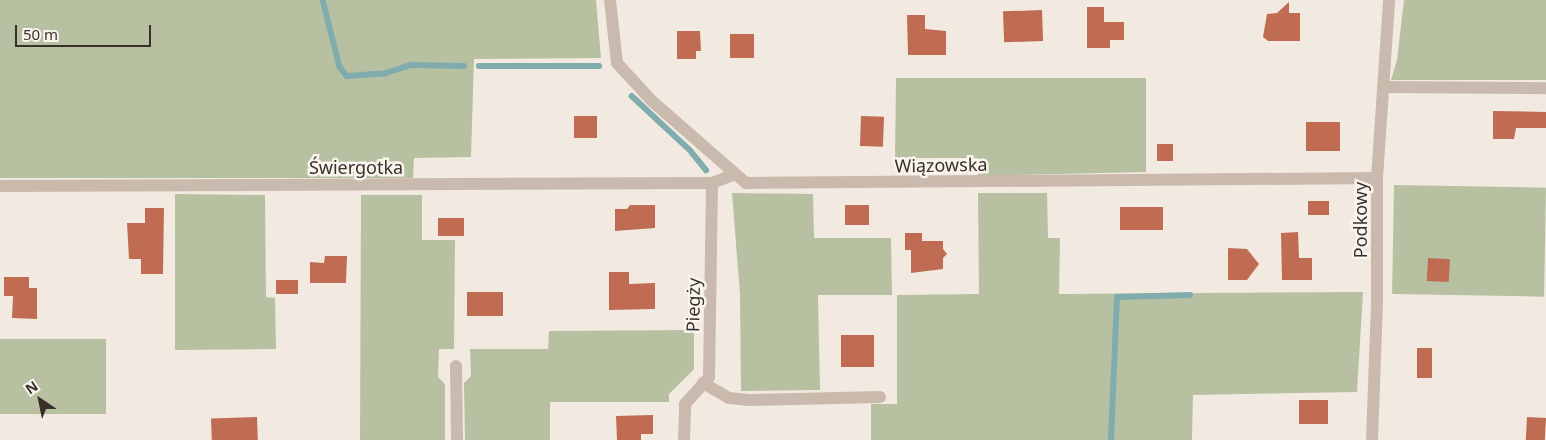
<!DOCTYPE html>
<html>
<head>
<meta charset="utf-8">
<style>
	body { margin:0 }
	#map { position:relative; width:1546px; height:440px; overflow:hidden; background:#f2eae1; font-family:"Noto Sans",sans-serif }
	div>[style] { position:absolute }
	[style*='--x'] { left:calc(var(--x)*1px); top:calc(var(--y)*1px); width:calc(var(--w)*1px); rotate:calc(var(--a)*1deg) }
	.green>* { inset:0; background:#b7c1a1; transform-origin:0 0 }
	.stream>* { height:5.5px; margin:-2.75px; padding:0 2.75px; transform-origin:2.75px; border-radius:2.75px; background:#81acae }
	.building>* { inset:0; background:#bf6c52; transform-origin:0 0 }
	.minor>* { height:12px; margin:-6px; padding:0 6px; transform-origin:6px; border-radius:6px; background:#cabaad }
	span { translate:-50% -50%; white-space:nowrap; text-align:center; line-height:1.15; -webkit-text-stroke:5px #faf4ee; paint-order:stroke }
	.street-label { font-size:18px; color:#39302b }
	.north { position:absolute; left:15px; top:375px; width:50px; height:50px; -webkit-text-stroke:4px #faf4ee; paint-order:stroke; rotate:326deg; font-size:14px; font-weight:700; line-height:20px; text-align:center; color:#39302b }
	.north::after { content:''; display:block; margin:auto; width:18px; height:22px; background:#39302b; clip-path:polygon(50% 0,100% 100%,50% 72%,0 100%) }
	.scale { position:absolute; left:15px; top:25px; width:136px; height:22px; box-sizing:border-box; border:2px solid #39302b; border-top:0; padding-left:6px; font-size:15px; line-height:18px; white-space:nowrap; color:#39302b; -webkit-text-stroke:4px #faf4ee; paint-order:stroke }
</style>
</head>
<body>
<div id="map">
	<div class="green">
		<div style="clip-path:polygon(0 0,596px 0,601px 58px,474px 59px,471px 157px,414px 158px,413px 178px,0 178px)"></div>
		<div style="clip-path:polygon(1404px 0,1546px 0,1546px 80px,1391px 80px,1397px 60px)"></div>
		<div style="clip-path:polygon(896px 78px,1146px 78px,1146px 172px,978px 176px,977px 158px,895px 158px)"></div>
		<div style="left:1394px;top:185px;width:152px;height:109px;rotate:1deg"></div>
		<div style="clip-path:polygon(732px 193px,813px 194px,814px 238px,891px 238px,892px 295px,818px 295px,820px 390px,741px 391px,740px 295px)"></div>
		<div style="clip-path:polygon(978px 193px,1047px 193px,1048px 238px,1060px 238px,1059px 294px,1363px 292px,1357px 392px,1193px 395px,1192px 440px,871px 440px,871px 404px,897px 404px,897px 295px,979px 294px)"></div>
		<div style="clip-path:polygon(175px 194px,265px 195px,266px 297px,275px 298px,276px 349px,175px 350px)"></div>
		<div style="clip-path:polygon(361px 195px,422px 195px,422px 240px,455px 240px,454px 349px,439px 349px,438px 377px,445px 384px,445px 440px,360px 440px)"></div>
		<div style="clip-path:polygon(694px 330px,694px 369px,669px 394px,669px 402px,550px 402px,550px 440px,465px 440px,464px 383px,471px 376px,470px 349px,548px 349px,549px 331px)"></div>
		<div style="left:0;top:339px;width:106px;height:75px"></div>
	</div>
	<div class="stream">
		<div style="--x:323;--y:0;--w:69;--a:75.8"></div>
		<div style="--x:340;--y:67;--w:11;--a:52"></div>
		<div style="--x:347;--y:76;--w:39;--a:-4"></div>
		<div style="--x:386;--y:73;--w:26;--a:-18"></div>
		<div style="--x:411;--y:65;--w:53;--a:1.1"></div>
		<div style="--x:479;--y:66;--w:120;--a:0"></div>
		<div style="--x:632;--y:96;--w:79;--a:43"></div>
		<div style="--x:690;--y:150;--w:26;--a:51"></div>
		<div style="--x:1111;--y:440;--w:143;--a:-87.6"></div>
		<div style="--x:1117;--y:297;--w:73;--a:-1.6"></div>
	</div>
	<div class="building">
		<div style="clip-path:polygon(1289px 2px,1289px 13px,1300px 13px,1300px 41px,1268px 41px,1263px 37px,1267px 14px,1277px 13px)"></div>
		<div style="clip-path:polygon(1087px 7px,1104px 7px,1104px 22px,1124px 22px,1124px 40px,1110px 40px,1110px 48px,1087px 48px)"></div>
		<div style="left:1042px;top:10px;width:31px;height:39px;rotate:88deg"></div>
		<div style="clip-path:polygon(907px 15px,925px 15px,925px 29px,946px 31px,946px 55px,908px 55px)"></div>
		<div style="clip-path:polygon(677px 31px,700px 31px,701px 51px,696px 51px,696px 59px,677px 59px)"></div>
		<div style="left:730px;top:34px;width:24px;height:24px"></div>
		<div style="clip-path:polygon(1493px 111px,1546px 112px,1546px 128px,1516px 128px,1514px 139px,1493px 139px)"></div>
		<div style="left:574px;top:116px;width:23px;height:22px"></div>
		<div style="left:861px;top:116px;width:23px;height:30px;rotate:2deg"></div>
		<div style="left:1306px;top:122px;width:34px;height:29px"></div>
		<div style="left:1157px;top:144px;width:16px;height:17px"></div>
		<div style="left:1329px;top:201px;width:14px;height:21px;rotate:90deg"></div>
		<div style="clip-path:polygon(630px 205px,655px 205px,655px 228px,615px 231px,615px 209px,627px 209px)"></div>
		<div style="left:845px;top:205px;width:24px;height:20px"></div>
		<div style="left:1163px;top:207px;width:23px;height:43px;rotate:90deg"></div>
		<div style="clip-path:polygon(145px 208px,164px 208px,163px 274px,141px 274px,141px 259px,129px 259px,127px 223px,145px 223px)"></div>
		<div style="left:438px;top:218px;width:26px;height:18px"></div>
		<div style="clip-path:polygon(1298px 232px,1299px 258px,1312px 258px,1312px 280px,1282px 280px,1281px 233px)"></div>
		<div style="clip-path:polygon(905px 233px,922px 233px,922px 241px,943px 241px,943px 249px,947px 254px,943px 258px,943px 269px,911px 273px,911px 250px,905px 250px)"></div>
		<div style="clip-path:polygon(1228px 248px,1247px 249px,1259px 264px,1247px 280px,1228px 280px)"></div>
		<div style="clip-path:polygon(325px 256px,347px 256px,346px 283px,310px 283px,310px 262px,324px 263px)"></div>
		<div style="left:1428px;top:258px;width:22px;height:23px;rotate:3deg"></div>
		<div style="clip-path:polygon(609px 272px,629px 272px,629px 284px,655px 283px,655px 309px,609px 310px)"></div>
		<div style="clip-path:polygon(4px 277px,29px 277px,29px 288px,37px 288px,37px 319px,12px 318px,13px 296px,4px 296px)"></div>
		<div style="left:276px;top:280px;width:22px;height:14px"></div>
		<div style="left:503px;top:292px;width:24px;height:36px;rotate:90deg"></div>
		<div style="left:841px;top:335px;width:33px;height:32px"></div>
		<div style="left:1417px;top:348px;width:15px;height:30px"></div>
		<div style="left:1299px;top:400px;width:29px;height:24px"></div>
		<div style="clip-path:polygon(653px 415px,653px 434px,641px 434px,641px 440px,617px 440px,616px 416px)"></div>
		<div style="left:257px;top:417px;width:23px;height:46px;rotate:88deg"></div>
		<div style="left:1527px;top:417px;width:19px;height:23px;rotate:3deg"></div>
	</div>
	<div class="minor">
		<div style="--x:610;--y:0;--w:63;--a:83.7"></div>
		<div style="--x:617;--y:63;--w:52;--a:47.4"></div>
		<div style="--x:652;--y:101;--w:125;--a:41.1"></div>
		<div style="--x:746;--y:183;--w:631;--a:-0.45"></div>
		<div style="--x:1383;--y:87;--w:163;--a:0.4"></div>
		<div style="--x:0;--y:186;--w:712;--a:-0.24"></div>
		<div style="--x:712;--y:183;--w:22;--a:-21"></div>
		<div style="--x:456;--y:366;--w:74;--a:89.2"></div>
		<div style="--x:703;--y:383;--w:30;--a:30"></div>
		<div style="--x:729;--y:398;--w:20;--a:6"></div>
		<div style="--x:749;--y:400;--w:131;--a:-1.3"></div>
		<div style="--x:684;--y:440;--w:36;--a:-88"></div>
		<div style="--x:685;--y:404;--w:36;--a:-48"></div>
		<div style="--x:709;--y:377;--w:194;--a:-89.1"></div>
		<div style="--x:1372;--y:440;--w:136;--a:-87.9"></div>
		<div style="--x:1377;--y:304;--w:126;--a:-90"></div>
		<div style="--x:1377;--y:178;--w:178;--a:-86.1"></div>
	</div>
	<div class="street-label">
		<span style="left:941px;top:165px;rotate:-1deg">Wiązowska</span>
		<span style="left:356px;top:167px">Świergotka</span>
		<span style="left:1360px;top:220px;rotate:-90deg">Podkowy</span>
		<span style="left:693px;top:305px;rotate:-89deg">Piegży</span>
	</div>
	<div class="north">N</div>
	<div class="scale">50 m</div>
</div>
</body>
</html>
